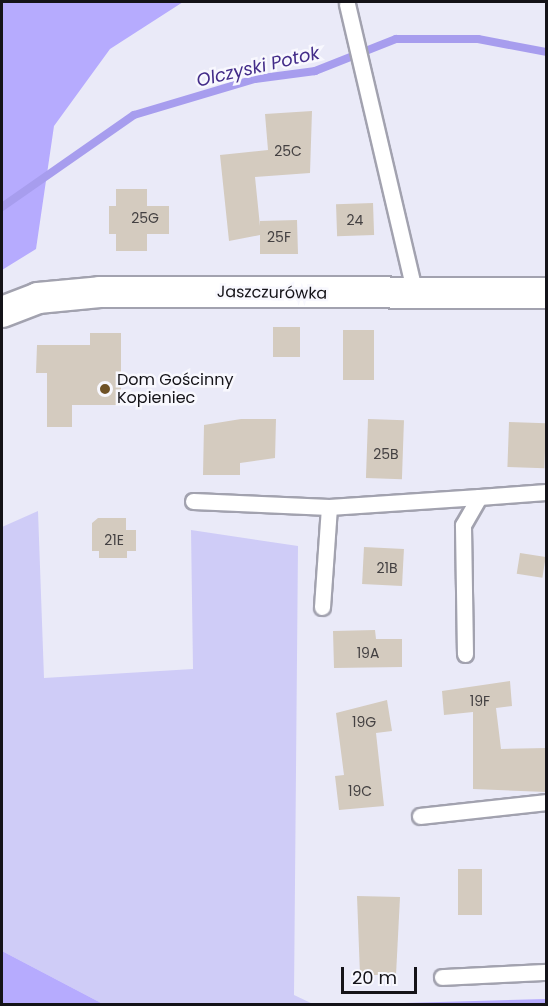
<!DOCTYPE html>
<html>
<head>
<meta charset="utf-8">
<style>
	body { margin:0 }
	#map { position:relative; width:548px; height:1006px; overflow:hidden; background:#eaeaf8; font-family:Poppins,sans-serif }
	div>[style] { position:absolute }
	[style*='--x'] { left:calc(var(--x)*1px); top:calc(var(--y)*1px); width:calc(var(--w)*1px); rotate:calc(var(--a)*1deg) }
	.green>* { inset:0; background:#cfccf7 }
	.forest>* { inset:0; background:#b6abfe }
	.stream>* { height:8px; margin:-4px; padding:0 4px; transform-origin:4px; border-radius:4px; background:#a79dee }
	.building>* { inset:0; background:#d4cbbf; transform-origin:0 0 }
	.roads { filter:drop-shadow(2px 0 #a2a2af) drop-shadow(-2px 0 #a2a2af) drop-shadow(0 2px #a2a2af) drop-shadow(0 -2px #a2a2af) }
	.lane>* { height:15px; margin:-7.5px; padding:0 7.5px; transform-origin:7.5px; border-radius:7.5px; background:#fff }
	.street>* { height:30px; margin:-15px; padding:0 15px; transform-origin:15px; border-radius:15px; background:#fff }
	.dots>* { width:16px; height:16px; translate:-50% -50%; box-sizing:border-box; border:3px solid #f8f8fe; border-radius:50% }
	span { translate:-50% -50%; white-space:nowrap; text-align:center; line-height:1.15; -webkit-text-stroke:5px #f8f8fe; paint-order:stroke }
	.number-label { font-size:14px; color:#444142 }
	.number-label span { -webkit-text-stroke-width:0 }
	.street-label { font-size:16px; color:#141318 }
	.poi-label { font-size:16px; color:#141318 }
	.left { translate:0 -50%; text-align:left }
	.water-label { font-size:18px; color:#432c89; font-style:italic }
	.frame { position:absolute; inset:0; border:3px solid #141318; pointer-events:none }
	.scale { position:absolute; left:341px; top:967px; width:76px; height:27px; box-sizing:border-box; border:3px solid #141318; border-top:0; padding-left:8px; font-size:18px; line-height:21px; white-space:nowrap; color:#141318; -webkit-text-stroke:4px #f8f8fe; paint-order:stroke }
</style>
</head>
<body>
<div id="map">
	<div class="green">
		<div style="clip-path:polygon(38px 511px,44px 678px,193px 669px,191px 530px,298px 546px,294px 995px,313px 1004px,103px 1004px,2px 951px,2px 527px)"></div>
	</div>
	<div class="forest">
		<div style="clip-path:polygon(2px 2px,183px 2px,110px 49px,54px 126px,36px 249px,2px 270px)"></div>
		<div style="clip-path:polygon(2px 951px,103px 1004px,2px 1004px)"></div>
		<div style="clip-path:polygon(546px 999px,546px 1004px,369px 1004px)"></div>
	</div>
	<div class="stream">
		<div style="--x:2;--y:207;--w:161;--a:-34.9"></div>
		<div style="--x:134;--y:115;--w:126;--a:-16.6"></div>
		<div style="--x:255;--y:79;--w:61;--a:-7.6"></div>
		<div style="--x:315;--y:71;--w:87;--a:-21.6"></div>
		<div style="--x:396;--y:39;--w:82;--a:0"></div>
		<div style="--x:478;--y:39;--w:69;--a:10.8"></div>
	</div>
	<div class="building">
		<div style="clip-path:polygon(312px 111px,310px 173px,255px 177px,260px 226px,260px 221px,297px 220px,298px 254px,260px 254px,260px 235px,229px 241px,220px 155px,268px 150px,265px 114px)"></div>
		<div style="clip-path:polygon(116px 189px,147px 189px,147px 206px,169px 206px,169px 234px,147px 234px,147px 251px,116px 251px,116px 234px,109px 234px,109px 206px,116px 206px)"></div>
		<div style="left:373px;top:203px;width:32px;height:37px;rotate:88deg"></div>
		<div style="left:300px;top:327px;width:30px;height:27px;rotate:90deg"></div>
		<div style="left:343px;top:330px;width:31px;height:50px"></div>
		<div style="clip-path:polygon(90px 333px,121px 333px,121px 405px,72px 405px,72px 427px,47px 427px,47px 373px,36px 373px,37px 345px,90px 345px)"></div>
		<div style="clip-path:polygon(241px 419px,276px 419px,275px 458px,240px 463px,240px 475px,203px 475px,204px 425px)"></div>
		<div style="left:368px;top:419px;width:36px;height:59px;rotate:2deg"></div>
		<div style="left:509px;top:422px;width:37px;height:45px;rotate:2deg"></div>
		<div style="clip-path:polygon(98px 518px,126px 518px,126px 530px,136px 530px,136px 551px,127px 551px,127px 558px,99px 558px,99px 551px,92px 551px,92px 523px)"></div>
		<div style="left:364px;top:547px;width:40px;height:37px;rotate:3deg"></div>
		<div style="left:520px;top:553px;width:26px;height:21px;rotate:9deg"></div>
		<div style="clip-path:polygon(375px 630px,376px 639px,402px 639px,402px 667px,334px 668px,333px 631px)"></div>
		<div style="clip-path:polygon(510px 681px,512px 706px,496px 708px,501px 749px,546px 748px,546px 792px,473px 789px,473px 712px,444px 715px,442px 691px)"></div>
		<div style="clip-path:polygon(387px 700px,392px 731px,376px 733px,384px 806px,339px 810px,335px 776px,344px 775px,336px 713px)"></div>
		<div style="left:458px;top:869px;width:24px;height:46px"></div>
		<div style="clip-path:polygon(357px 896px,400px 897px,396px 975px,360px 975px)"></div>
	</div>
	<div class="roads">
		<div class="lane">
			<div style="--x:347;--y:4;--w:298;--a:76.8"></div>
			<div style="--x:193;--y:501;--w:136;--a:2.5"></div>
			<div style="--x:329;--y:507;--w:150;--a:-3.8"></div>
			<div style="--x:322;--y:607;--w:100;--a:-86"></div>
			<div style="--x:465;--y:654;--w:129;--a:-90.9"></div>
			<div style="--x:463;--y:525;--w:32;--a:-60"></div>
			<div style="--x:479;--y:497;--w:67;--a:-4.3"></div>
			<div style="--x:420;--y:816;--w:127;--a:-6.3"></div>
			<div style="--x:442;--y:977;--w:104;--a:-2.8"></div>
		</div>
		<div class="street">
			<div style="--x:2;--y:312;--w:39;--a:-21"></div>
			<div style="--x:38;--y:298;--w:62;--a:-5.5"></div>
			<div style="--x:100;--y:292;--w:446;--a:0.1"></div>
		</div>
	</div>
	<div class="dots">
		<div style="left:105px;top:389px;background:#6f5226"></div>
	</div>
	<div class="number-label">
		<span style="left:288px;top:151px">25C</span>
		<span style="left:145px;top:218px">25G</span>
		<span style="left:355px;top:220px">24</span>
		<span style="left:279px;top:237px">25F</span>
		<span style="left:386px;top:454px">25B</span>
		<span style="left:114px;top:540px">21E</span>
		<span style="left:387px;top:568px">21B</span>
		<span style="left:368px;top:653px">19A</span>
		<span style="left:480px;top:701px">19F</span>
		<span style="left:364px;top:722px">19G</span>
		<span style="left:360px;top:791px">19C</span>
	</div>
	<div class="street-label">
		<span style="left:272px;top:293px;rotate:1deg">Jaszczurówka</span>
	</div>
	<div class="poi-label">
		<span class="left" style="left:117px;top:389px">Dom Gościnny<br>Kopieniec</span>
	</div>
	<div class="water-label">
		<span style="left:258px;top:67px;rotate:-13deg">Olczyski Potok</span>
	</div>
	<div class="frame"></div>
	<div class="scale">20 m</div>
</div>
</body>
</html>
